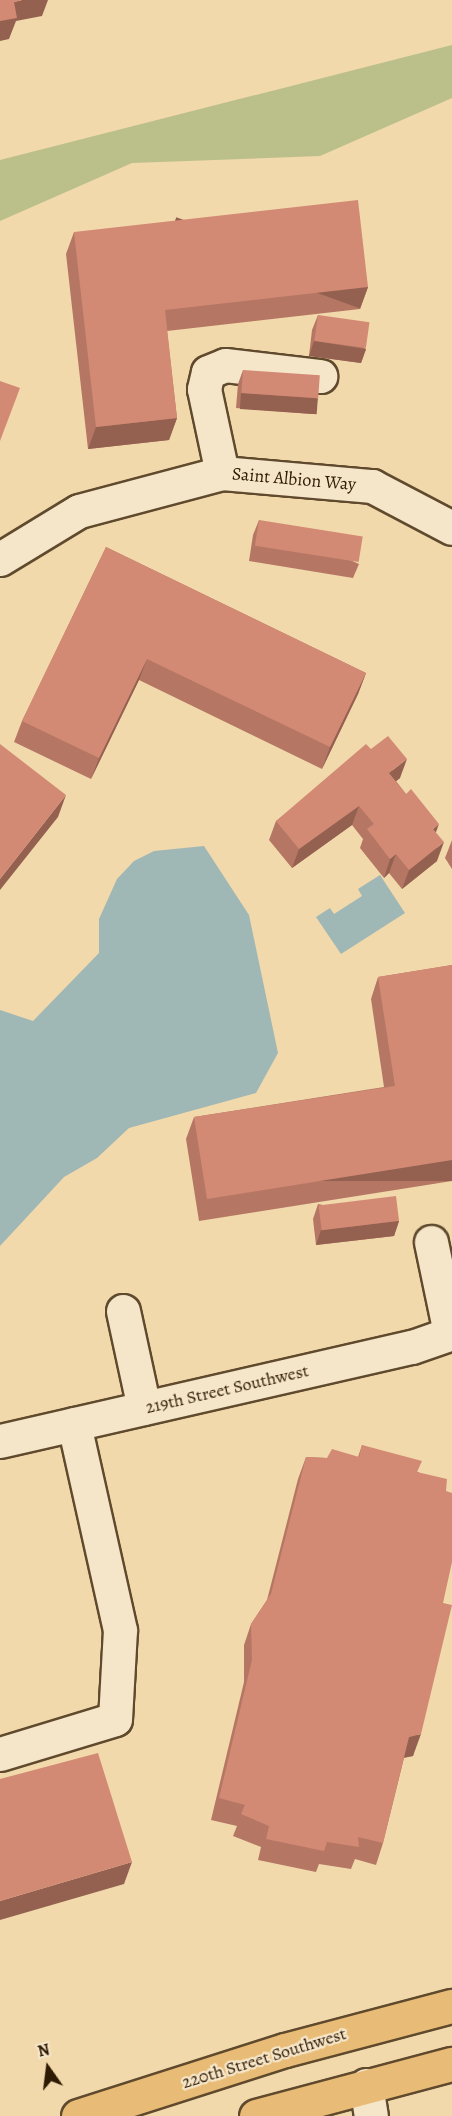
<!DOCTYPE html>
<html>
<head>
<meta charset="utf-8">
<style>
	body { margin:0 }
	#map { position:relative; width:452px; height:2116px; overflow:hidden; background:#f1d9ac; font-family:Alegreya,serif }
	div>[style] { position:absolute }
	[style*='--x'] { left:calc(var(--x)*1px); top:calc(var(--y)*1px); width:calc(var(--w)*1px); rotate:calc(var(--a)*1deg) }
	.green>* { inset:0; background:#bbbf89 }
	.water>* { inset:0; background:#9fb7b5 }
	.roads { filter:drop-shadow(2px 0 #604a2d) drop-shadow(-2px 0 #604a2d) drop-shadow(0 2px #604a2d) drop-shadow(0 -2px #604a2d) }
	.minor>* { height:33px; margin:-16.5px; padding:0 16.5px; transform-origin:16.5px; border-radius:16.5px; background:#f6e6c9 }
	.major>* { height:33px; margin:-16.5px; padding:0 16.5px; transform-origin:16.5px; border-radius:16.5px; background:#e8bc76 }
	.wall>* { inset:0; background:#b57764 }
	.shaded-wall>* { inset:0; background:#946151; transform-origin:0 0 }
	.building>* { inset:0; background:#d38a74; transform-origin:0 0 }
	span { translate:-50% -50%; white-space:nowrap; text-align:center; line-height:1.15; -webkit-text-stroke:4.5px #f6e6c9; paint-order:stroke }
	.street-label { font-size:18px; color:#2f1a03 }
	.north { position:absolute; left:18px; top:2038px; width:60px; height:60px; -webkit-text-stroke:4px #f6e6c9; paint-order:stroke; rotate:346deg; font-size:16px; font-weight:700; line-height:24px; text-align:center; color:#2f1a03 }
	.north::after { content:''; display:block; margin:auto; width:21px; height:27px; background:#2f1a03; clip-path:polygon(50% 0,100% 100%,50% 72%,0 100%) }
</style>
</head>
<body>
<div id="map">
	<div class="green">
		<div style="clip-path:polygon(452px 45px,452px 98px,320px 156px,132px 163px,0 221px,0 160px)"></div>
	</div>
	<div class="water">
		<div style="clip-path:polygon(204px 846px,249px 915px,278px 1053px,256px 1093px,129px 1128px,97px 1158px,64px 1177px,0 1246px,0 1010px,33px 1021px,99px 953px,99px 919px,117px 879px,134px 861px,154px 851px)"></div>
		<div style="clip-path:polygon(380px 875px,405px 913px,341px 954px,316px 917px,330px 908px,334px 914px,362px 896px,358px 889px)"></div>
	</div>
	<div class="roads">
		<div class="minor">
			<div style="--x:222;--y:473;--w:86;--a:-102.1"></div>
			<div style="--x:204;--y:389;--w:17;--a:-77"></div>
			<div style="--x:208;--y:372;--w:18;--a:-22"></div>
			<div style="--x:225;--y:365;--w:96;--a:6.6"></div>
			<div style="--x:0;--y:559;--w:92;--a:-31.3"></div>
			<div style="--x:79;--y:511;--w:148;--a:-14.9"></div>
			<div style="--x:222;--y:473;--w:151;--a:5"></div>
			<div style="--x:372;--y:486;--w:90;--a:27.7"></div>
			<div style="--x:431;--y:1242;--w:93;--a:78.2"></div>
			<div style="--x:123;--y:1311;--w:99;--a:77.8"></div>
			<div style="--x:0;--y:1441;--w:423;--a:-12.9"></div>
			<div style="--x:412;--y:1347;--w:42;--a:-19.3"></div>
			<div style="--x:0;--y:1754;--w:120;--a:-16.9"></div>
			<div style="--x:115;--y:1719;--w:89;--a:-86.8"></div>
			<div style="--x:120;--y:1630;--w:211;--a:-102.6"></div>
			<div style="--x:366;--y:2085;--w:31;--a:81"></div>
		</div>
		<div class="major">
			<div style="--x:78;--y:2116;--w:217;--a:-17.7"></div>
			<div style="--x:285;--y:2050;--w:173;--a:-14.8"></div>
			<div style="--x:256;--y:2116;--w:203;--a:-14.9"></div>
		</div>
	</div>
	<div class="wall">
		<div style="clip-path:polygon(74px 232px,368px 287px,360px 309px,167px 331px,177px 418px,169px 440px,88px 449px,66px 254px)"></div>
		<div style="clip-path:polygon(318px 315px,366px 349px,361px 363px,309px 356px,312px 330px)"></div>
		<div style="clip-path:polygon(243px 370px,318px 399px,312px 414px,236px 408px,238px 384px)"></div>
		<div style="clip-path:polygon(259px 520px,359px 564px,353px 578px,249px 561px,253px 535px)"></div>
		<div style="clip-path:polygon(106px 547px,366px 673px,358px 694px,322px 769px,139px 680px,91px 779px,14px 742px,22px 721px)"></div>
		<div style="clip-path:polygon(371px 749px,400px 778px,396px 781px,436px 833px,437px 861px,402px 889px,389px 873px,384px 878px,360px 848px,363px 839px,352px 825px,292px 868px,269px 840px,276px 821px)"></div>
		<div style="clip-path:polygon(452px 840px,452px 869px,445px 858px)"></div>
		<div style="clip-path:polygon(452px 965px,452px 1181px,199px 1221px,186px 1139px,194px 1117px,384px 1087px,371px 999px,378px 977px)"></div>
		<div style="clip-path:polygon(318px 1204px,399px 1221px,394px 1236px,316px 1245px,313px 1219px)"></div>
		<div style="clip-path:polygon(362px 1445px,418px 1472px,446px 1491px,443px 1603px,413px 1756px,404px 1758px,383px 1843px,376px 1865px,355px 1859px,351px 1869px,319px 1864px,316px 1872px,258px 1860px,261px 1847px,233px 1836px,237px 1826px,211px 1820px,244px 1682px,244px 1645px,251px 1624px,267px 1600px,298px 1479px,306px 1457px,327px 1458px,358px 1457px)"></div>
	</div>
	<div class="shaded-wall">
		<div style="clip-path:polygon(22px 0,48px 0,42px 16px,16px 21px,9px 39px,0 41px,0 21px,14px 2px)"></div>
		<div style="left:368px;top:287px;width:23px;height:204px;rotate:110deg"></div>
		<div style="clip-path:polygon(314px 341px,366px 349px,361px 363px,309px 356px)"></div>
		<div style="left:241px;top:393px;width:77px;height:16px;rotate:4deg"></div>
		<div style="clip-path:polygon(177px 418px,169px 440px,88px 449px,96px 427px)"></div>
		<div style="clip-path:polygon(147px 659px,139px 680px,91px 779px,99px 758px)"></div>
		<div style="clip-path:polygon(366px 673px,358px 694px,322px 769px,330px 747px)"></div>
		<div style="clip-path:polygon(407px 759px,400px 778px,383px 792px,389px 773px)"></div>
		<div style="clip-path:polygon(66px 795px,58px 817px,0 890px,0 879px)"></div>
		<div style="clip-path:polygon(359px 806px,352px 825px,292px 868px,299px 849px)"></div>
		<div style="clip-path:polygon(439px 824px,432px 843px,433px 829px)"></div>
		<div style="clip-path:polygon(444px 842px,437px 861px,402px 889px,409px 870px)"></div>
		<div style="clip-path:polygon(396px 854px,389px 873px,384px 878px,390px 859px)"></div>
		<div style="left:452px;top:1160px;width:21px;height:248px;rotate:90deg"></div>
		<div style="clip-path:polygon(399px 1221px,394px 1236px,316px 1245px,321px 1230px)"></div>
		<div style="clip-path:polygon(421px 1734px,413px 1756px,401px 1758px,409px 1737px)"></div>
		<div style="clip-path:polygon(132px 1862px,124px 1884px,0 1920px,0 1901px)"></div>
	</div>
	<div class="building">
		<div style="clip-path:polygon(0 0,22px 0,14px 2px,17px 18px,0 21px)"></div>
		<div style="clip-path:polygon(358px 200px,368px 287px,165px 310px,177px 418px,96px 427px,74px 232px)"></div>
		<div style="left:318px;top:315px;width:52px;height:26px;rotate:8deg"></div>
		<div style="left:243px;top:370px;width:77px;height:23px;rotate:4deg"></div>
		<div style="clip-path:polygon(0 381px,20px 388px,0 441px)"></div>
		<div style="left:259px;top:520px;width:105px;height:26px;rotate:9deg"></div>
		<div style="clip-path:polygon(106px 547px,366px 673px,330px 747px,147px 659px,99px 758px,22px 721px)"></div>
		<div style="clip-path:polygon(388px 736px,407px 759px,389px 773px,406px 794px,411px 789px,439px 824px,433px 829px,444px 842px,409px 870px,396px 854px,390px 859px,367px 829px,374px 824px,359px 806px,299px 849px,276px 821px,366px 744px,371px 749px)"></div>
		<div style="clip-path:polygon(0 744px,66px 795px,0 879px)"></div>
		<div style="clip-path:polygon(452px 965px,452px 1160px,207px 1199px,194px 1117px,395px 1086px,378px 977px)"></div>
		<div style="left:396px;top:1196px;width:25px;height:78px;rotate:83deg"></div>
		<div style="clip-path:polygon(362px 1445px,422px 1461px,417px 1472px,447px 1479px,446px 1491px,452px 1493px,452px 1562px,443px 1603px,452px 1605px,421px 1734px,409px 1737px,383px 1843px,358px 1837px,359px 1847px,327px 1842px,324px 1851px,266px 1839px,269px 1826px,241px 1814px,245px 1805px,219px 1798px,252px 1660px,251px 1624px,271px 1594px,306px 1457px,327px 1458px,332px 1449px,359px 1457px)"></div>
		<div style="clip-path:polygon(98px 1753px,132px 1862px,0 1901px,0 1779px)"></div>
	</div>
	<div class="street-label">
		<span style="left:294px;top:479px;rotate:5deg">Saint Albion Way</span>
		<span style="left:227px;top:1389px;rotate:-13deg">219th Street Southwest</span>
		<span style="left:264px;top:2058px;rotate:-17deg">220th Street Southwest</span>
	</div>
	<div class="north">N</div>
</div>
</body>
</html>
